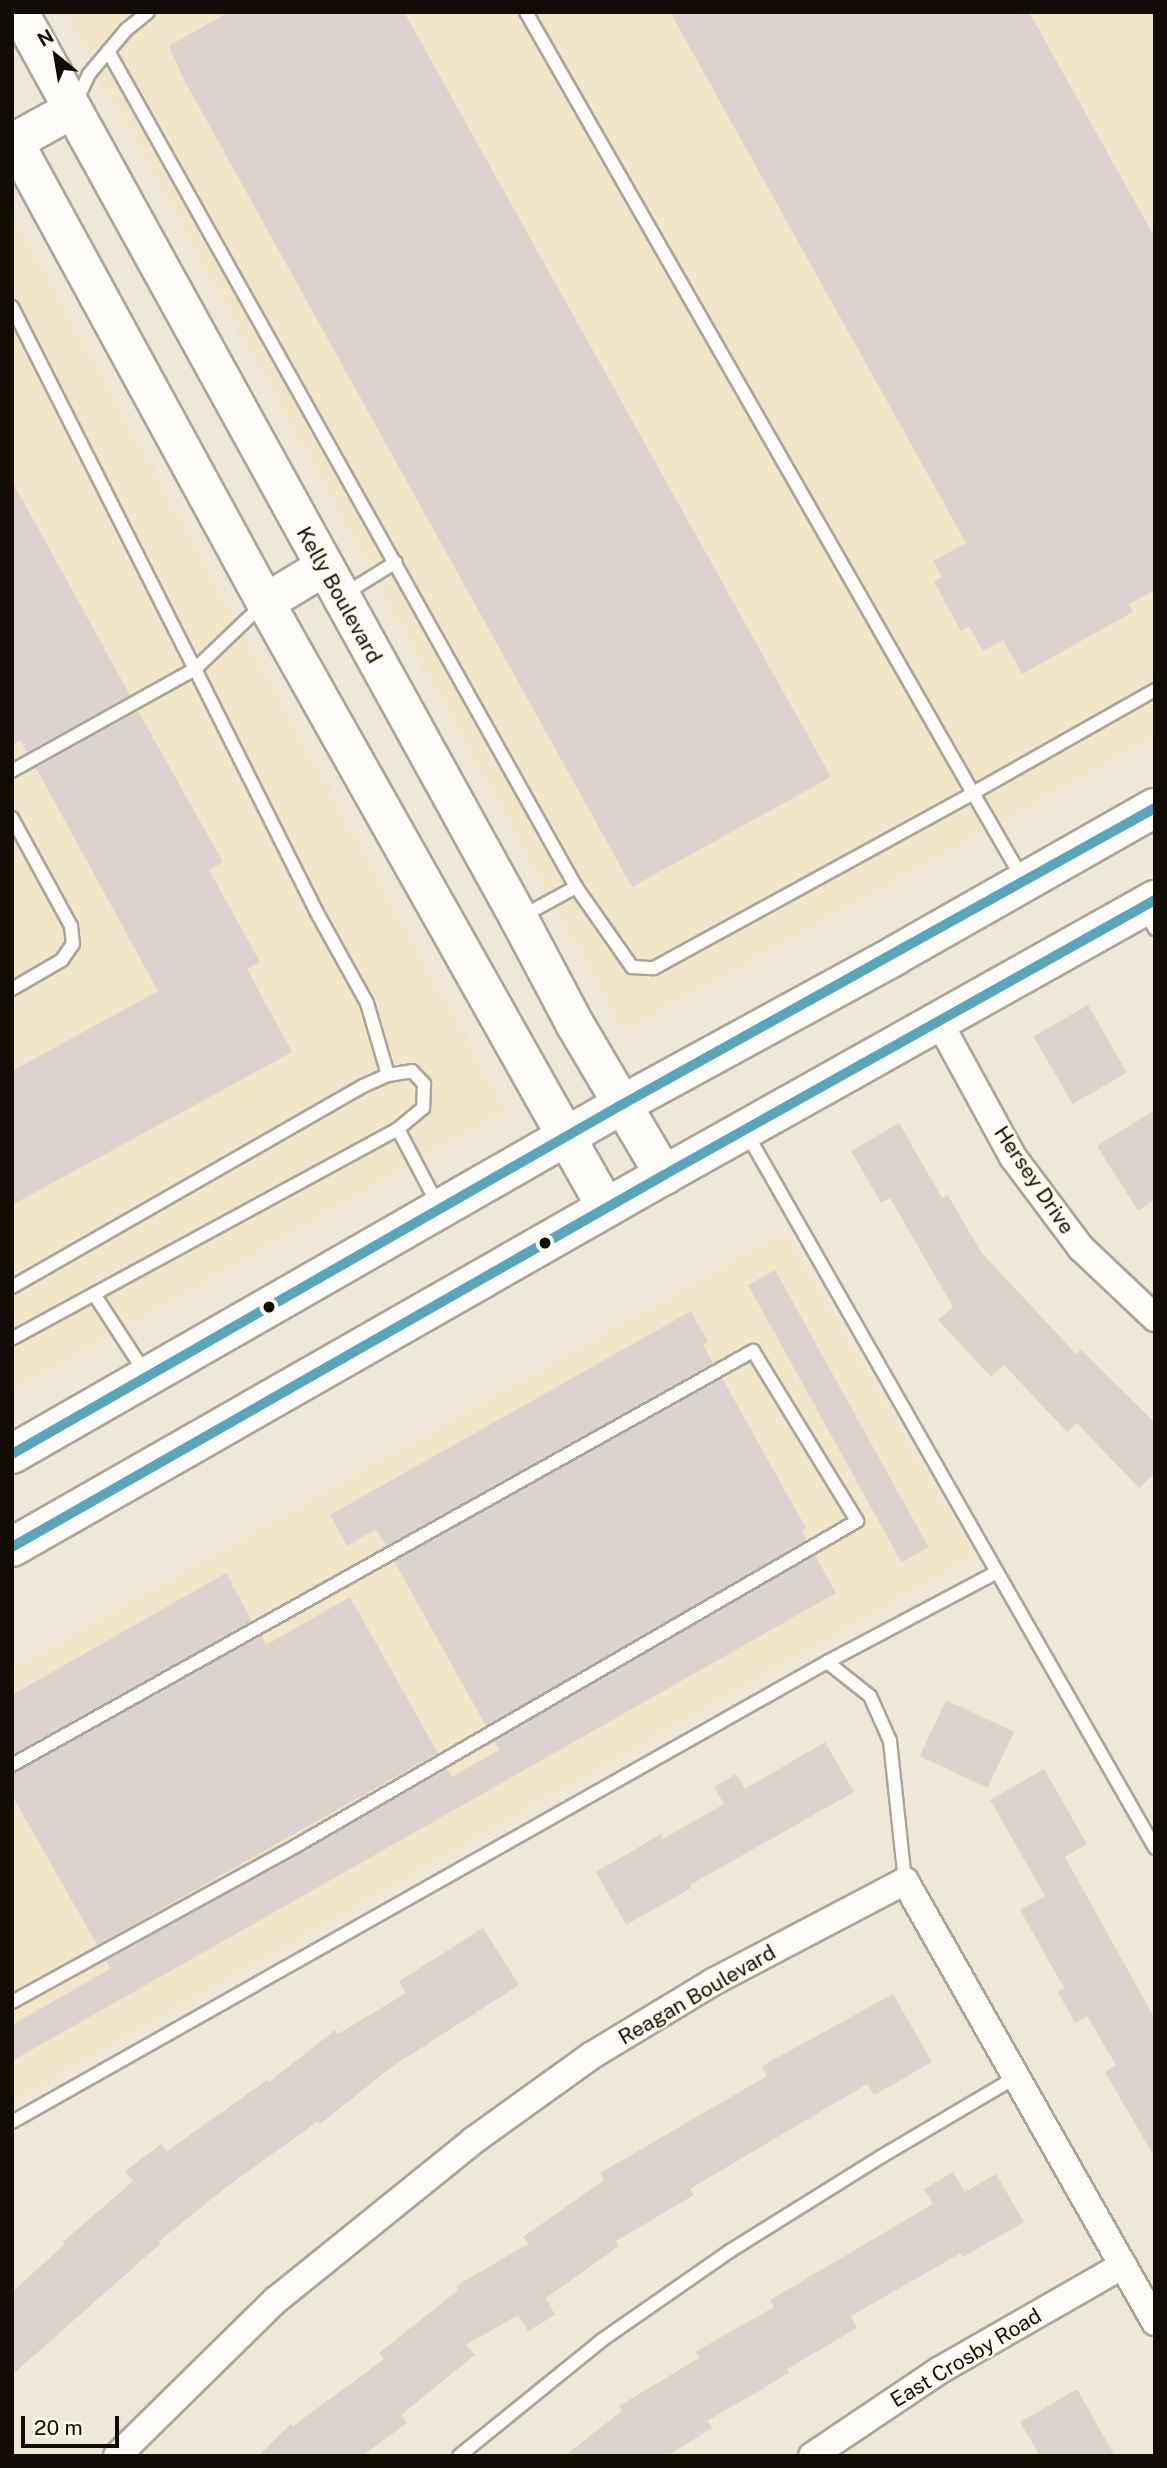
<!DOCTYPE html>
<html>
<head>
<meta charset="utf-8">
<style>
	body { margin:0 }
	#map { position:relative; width:1167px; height:2468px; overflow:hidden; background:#efe8d8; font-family:"Public Sans",sans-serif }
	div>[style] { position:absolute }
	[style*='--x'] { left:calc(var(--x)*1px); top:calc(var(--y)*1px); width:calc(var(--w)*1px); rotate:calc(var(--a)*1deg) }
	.built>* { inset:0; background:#f1e5ca }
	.building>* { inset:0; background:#ddd3ce; transform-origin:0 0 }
	.roads { filter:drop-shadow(2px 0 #aaa598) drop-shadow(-2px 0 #aaa598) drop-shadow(0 2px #aaa598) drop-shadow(0 -2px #aaa598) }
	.lane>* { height:12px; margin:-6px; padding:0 6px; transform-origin:6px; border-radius:6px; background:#fdfcf9 }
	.street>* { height:26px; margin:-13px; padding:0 13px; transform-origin:13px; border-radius:13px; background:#fdfcf9 }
	.secondary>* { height:37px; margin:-18.5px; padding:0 18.5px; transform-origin:18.5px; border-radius:18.5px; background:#fdfcf9 }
	.primary>* { height:38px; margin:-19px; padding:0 19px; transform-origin:19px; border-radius:19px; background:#fdfcf9 }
	.bus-1>* { height:10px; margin:-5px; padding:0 5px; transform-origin:5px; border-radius:5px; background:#59a6ba }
	.dots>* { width:19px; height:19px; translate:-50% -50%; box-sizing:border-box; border:4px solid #fffaee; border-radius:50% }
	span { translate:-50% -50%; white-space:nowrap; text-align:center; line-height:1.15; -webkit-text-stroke:5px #fffaee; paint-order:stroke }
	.street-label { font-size:21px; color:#120d04 }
	.frame { position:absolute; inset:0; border:14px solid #120d04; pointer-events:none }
	.north { position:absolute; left:21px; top:21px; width:70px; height:70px; -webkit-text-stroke:5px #fffaee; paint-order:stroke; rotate:330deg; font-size:19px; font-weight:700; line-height:28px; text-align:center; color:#120d04 }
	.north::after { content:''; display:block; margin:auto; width:24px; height:32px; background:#120d04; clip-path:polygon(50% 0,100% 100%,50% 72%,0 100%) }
	.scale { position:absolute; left:21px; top:2416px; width:98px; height:32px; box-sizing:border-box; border:4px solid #120d04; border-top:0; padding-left:9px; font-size:21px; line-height:24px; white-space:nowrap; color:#120d04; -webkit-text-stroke:5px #fffaee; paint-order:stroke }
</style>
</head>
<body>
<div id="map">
	<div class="built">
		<div style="clip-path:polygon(64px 12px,1155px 12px,1155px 737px,623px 1032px)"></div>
		<div style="clip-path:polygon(12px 212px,506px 1111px,12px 1392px)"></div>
		<div style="clip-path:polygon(785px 1231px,975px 1556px,12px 2102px,12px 1668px)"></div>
	</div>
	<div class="building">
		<div style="clip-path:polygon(229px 12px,404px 12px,831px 777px,632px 887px,183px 78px,169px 46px)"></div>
		<div style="clip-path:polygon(670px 12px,1029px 12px,1155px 238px,1155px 590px,1129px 604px,1133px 612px,1022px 674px,1003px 640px,983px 651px,969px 626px,961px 631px,934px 582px,942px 577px,933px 561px,966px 543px)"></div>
		<div style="clip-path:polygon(12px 481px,130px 695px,27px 752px,20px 740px,12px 745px)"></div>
		<div style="clip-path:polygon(138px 711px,223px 862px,209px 870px,260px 962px,247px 969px,292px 1052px,12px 1205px,12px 1071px,158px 991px,36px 768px)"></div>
		<div style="left:1088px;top:1005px;width:78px;height:63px;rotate:60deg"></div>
		<div style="clip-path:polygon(1155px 1110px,1155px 1200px,1138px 1211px,1097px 1146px)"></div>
		<div style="clip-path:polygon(899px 1123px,942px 1198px,948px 1195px,981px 1252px,1076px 1354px,1081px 1350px,1155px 1423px,1155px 1473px,1139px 1488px,1077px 1423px,1067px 1432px,1004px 1365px,991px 1377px,938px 1320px,953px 1307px,890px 1198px,881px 1203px,851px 1151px)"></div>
		<div style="left:775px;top:1270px;width:317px;height:31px;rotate:61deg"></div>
		<div style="clip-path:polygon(691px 1311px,708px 1342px,703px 1345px,713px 1363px,386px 1546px,376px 1529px,347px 1546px,330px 1515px)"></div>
		<div style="clip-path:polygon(722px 1378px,806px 1528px,802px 1531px,807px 1540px,486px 1726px,394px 1561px)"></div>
		<div style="clip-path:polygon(815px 1555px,836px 1593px,12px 2061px,12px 2025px,110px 1969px,106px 1961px,447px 1769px,452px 1777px,499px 1750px,494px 1741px)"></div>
		<div style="clip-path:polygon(226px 1573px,252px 1621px,12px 1755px,12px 1695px)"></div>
		<div style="clip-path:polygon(350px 1597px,438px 1753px,97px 1945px,12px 1795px,12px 1774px,261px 1636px,266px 1645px)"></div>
		<div style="left:946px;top:1700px;width:75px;height:62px;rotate:25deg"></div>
		<div style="clip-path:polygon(825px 1742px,854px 1792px,690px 1885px,691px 1888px,626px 1925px,596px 1872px,661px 1834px,663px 1839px,724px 1804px,714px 1787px,736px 1774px,745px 1789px)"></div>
		<div style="clip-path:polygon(1044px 1769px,1087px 1844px,1065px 1857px,1155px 2019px,1155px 2158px,1105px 2072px,1116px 2065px,1087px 2016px,1075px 2023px,1058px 1992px,1064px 1988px,1020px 1910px,1045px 1896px,990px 1800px)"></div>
		<div style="clip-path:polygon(483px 1928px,519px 1985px,393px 2066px,320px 2124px,318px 2121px,224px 2189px,158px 2242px,160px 2244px,12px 2375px,12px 2292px,65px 2244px,63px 2242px,133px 2181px,125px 2171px,161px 2144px,167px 2151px,267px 2080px,269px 2082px,335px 2030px,338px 2034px,406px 1993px,399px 1981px)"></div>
		<div style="clip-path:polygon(893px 1994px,932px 2062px,874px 2095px,867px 2084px,690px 2189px,694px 2195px,616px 2241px,619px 2246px,546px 2298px,555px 2315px,528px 2331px,518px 2315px,466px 2345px,475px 2355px,401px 2415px,407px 2423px,362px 2456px,258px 2456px,291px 2424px,293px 2426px,384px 2359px,379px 2353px,458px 2290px,456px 2286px,528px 2244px,523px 2237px,604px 2180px,600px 2173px,767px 2076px,762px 2066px)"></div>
		<div style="clip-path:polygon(953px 2172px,965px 2192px,996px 2174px,1024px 2222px,963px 2257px,961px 2253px,851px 2316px,857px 2328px,787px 2369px,789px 2373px,707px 2421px,712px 2428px,667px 2456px,564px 2456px,622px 2411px,619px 2406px,699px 2358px,695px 2352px,774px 2307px,770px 2300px,933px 2204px,924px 2189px)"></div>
		<div style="clip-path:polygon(1077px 2389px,1115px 2456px,1040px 2456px,1020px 2422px)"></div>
	</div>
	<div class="roads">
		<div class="lane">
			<div style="--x:526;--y:12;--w:900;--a:60.22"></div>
			<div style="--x:973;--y:793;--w:209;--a:-29.5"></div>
			<div style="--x:108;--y:51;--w:958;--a:60.76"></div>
			<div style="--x:576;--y:887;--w:98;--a:55"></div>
			<div style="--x:632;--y:967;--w:22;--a:3"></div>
			<div style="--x:654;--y:968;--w:364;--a:-28.7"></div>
			<div style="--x:973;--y:793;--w:98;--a:60"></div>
			<div style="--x:75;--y:104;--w:33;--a:-65"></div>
			<div style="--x:89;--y:74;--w:57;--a:-49.9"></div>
			<div style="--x:126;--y:30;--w:28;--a:-39"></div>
			<div style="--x:12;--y:307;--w:406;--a:63.2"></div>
			<div style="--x:195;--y:669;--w:210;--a:150.9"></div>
			<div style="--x:343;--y:595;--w:62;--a:-31.9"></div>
			<div style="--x:261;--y:606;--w:91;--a:136.3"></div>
			<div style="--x:195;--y:669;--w:271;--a:63.4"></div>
			<div style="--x:316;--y:911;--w:105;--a:61"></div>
			<div style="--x:367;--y:1003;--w:75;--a:73.7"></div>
			<div style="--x:12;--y:818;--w:123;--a:61.4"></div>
			<div style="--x:71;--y:926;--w:18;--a:84"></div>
			<div style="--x:73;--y:944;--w:19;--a:125"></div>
			<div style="--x:62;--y:960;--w:58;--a:149.9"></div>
			<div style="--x:1144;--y:910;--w:22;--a:60"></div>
			<div style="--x:521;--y:917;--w:63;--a:-28.6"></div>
			<div style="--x:398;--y:1129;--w:88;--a:62.3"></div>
			<div style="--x:747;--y:1134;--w:504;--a:60.28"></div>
			<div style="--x:997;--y:1572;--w:192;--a:152.1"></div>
			<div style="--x:12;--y:1287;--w:404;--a:-29.8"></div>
			<div style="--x:363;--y:1086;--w:27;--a:-24"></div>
			<div style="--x:388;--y:1075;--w:24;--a:-9"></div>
			<div style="--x:412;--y:1071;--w:18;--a:47"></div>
			<div style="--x:424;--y:1084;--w:24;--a:92"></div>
			<div style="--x:423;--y:1108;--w:33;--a:140"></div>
			<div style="--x:398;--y:1129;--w:439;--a:151.5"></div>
			<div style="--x:94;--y:1294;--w:95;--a:57"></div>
			<div style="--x:997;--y:1572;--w:318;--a:60.2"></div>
			<div style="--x:12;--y:1765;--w:849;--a:-29.19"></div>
			<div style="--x:753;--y:1351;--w:199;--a:58.5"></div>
			<div style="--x:857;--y:1521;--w:648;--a:149.92"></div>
			<div style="--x:296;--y:1846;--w:324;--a:151.2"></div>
			<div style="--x:12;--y:2122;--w:936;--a:-29.44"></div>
			<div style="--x:827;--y:1662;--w:55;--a:38.3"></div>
			<div style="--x:870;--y:1696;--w:49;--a:66"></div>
			<div style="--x:890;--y:1741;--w:141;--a:83.9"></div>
			<div style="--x:459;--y:2456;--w:184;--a:-39"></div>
			<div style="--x:602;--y:2340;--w:156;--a:-34.8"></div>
			<div style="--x:730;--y:2251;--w:179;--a:-32"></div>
			<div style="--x:882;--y:2156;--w:156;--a:-30.5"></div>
		</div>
		<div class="street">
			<div style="--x:939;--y:1022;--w:154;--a:61.3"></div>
			<div style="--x:1013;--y:1157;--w:114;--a:53.2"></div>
			<div style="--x:1081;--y:1248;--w:102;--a:43.4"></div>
			<div style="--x:117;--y:2456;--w:223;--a:-44.5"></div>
			<div style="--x:276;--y:2300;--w:255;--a:-38.9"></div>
			<div style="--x:474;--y:2140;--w:144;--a:-35.7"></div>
			<div style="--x:591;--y:2056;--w:143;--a:-31.2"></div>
			<div style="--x:713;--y:1982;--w:217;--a:-27.7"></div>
			<div style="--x:905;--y:1881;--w:507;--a:60.45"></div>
			<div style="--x:812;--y:2456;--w:154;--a:-33.9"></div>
			<div style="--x:940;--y:2370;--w:211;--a:-29.8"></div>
		</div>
		<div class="secondary">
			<div style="--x:19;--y:12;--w:1036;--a:61.13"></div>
			<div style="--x:519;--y:919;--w:118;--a:62.1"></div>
			<div style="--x:574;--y:1023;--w:177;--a:59.4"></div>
			<div style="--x:12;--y:138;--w:528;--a:61.4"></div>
			<div style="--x:265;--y:602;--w:695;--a:60.63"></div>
			<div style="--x:14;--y:141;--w:66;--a:-28.9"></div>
			<div style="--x:265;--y:602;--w:68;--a:-31.1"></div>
		</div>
		<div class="primary">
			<div style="--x:12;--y:1454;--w:704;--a:-29.81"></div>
			<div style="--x:623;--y:1104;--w:309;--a:-28.6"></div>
			<div style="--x:894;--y:956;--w:300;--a:-29.6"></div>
			<div style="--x:12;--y:1547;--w:751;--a:-29.71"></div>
			<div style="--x:664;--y:1175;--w:563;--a:-29.25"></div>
		</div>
	</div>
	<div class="bus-1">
		<div style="--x:12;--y:1454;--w:704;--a:-29.81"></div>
		<div style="--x:623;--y:1104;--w:609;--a:-29.09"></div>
		<div style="--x:12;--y:1547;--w:751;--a:-29.71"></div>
		<div style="--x:664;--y:1175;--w:563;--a:-29.25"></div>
	</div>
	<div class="dots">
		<div style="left:545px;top:1243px;background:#120d04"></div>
		<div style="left:269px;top:1307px;background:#120d04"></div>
	</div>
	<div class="street-label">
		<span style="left:339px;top:595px;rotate:61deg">Kelly Boulevard</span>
		<span style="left:1034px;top:1180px;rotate:56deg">Hersey Drive</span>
		<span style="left:697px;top:1995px;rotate:-30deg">Reagan Boulevard</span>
		<span style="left:966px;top:2358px;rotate:-31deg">East Crosby Road</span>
	</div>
	<div class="frame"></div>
	<div class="north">N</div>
	<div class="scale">20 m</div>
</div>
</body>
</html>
